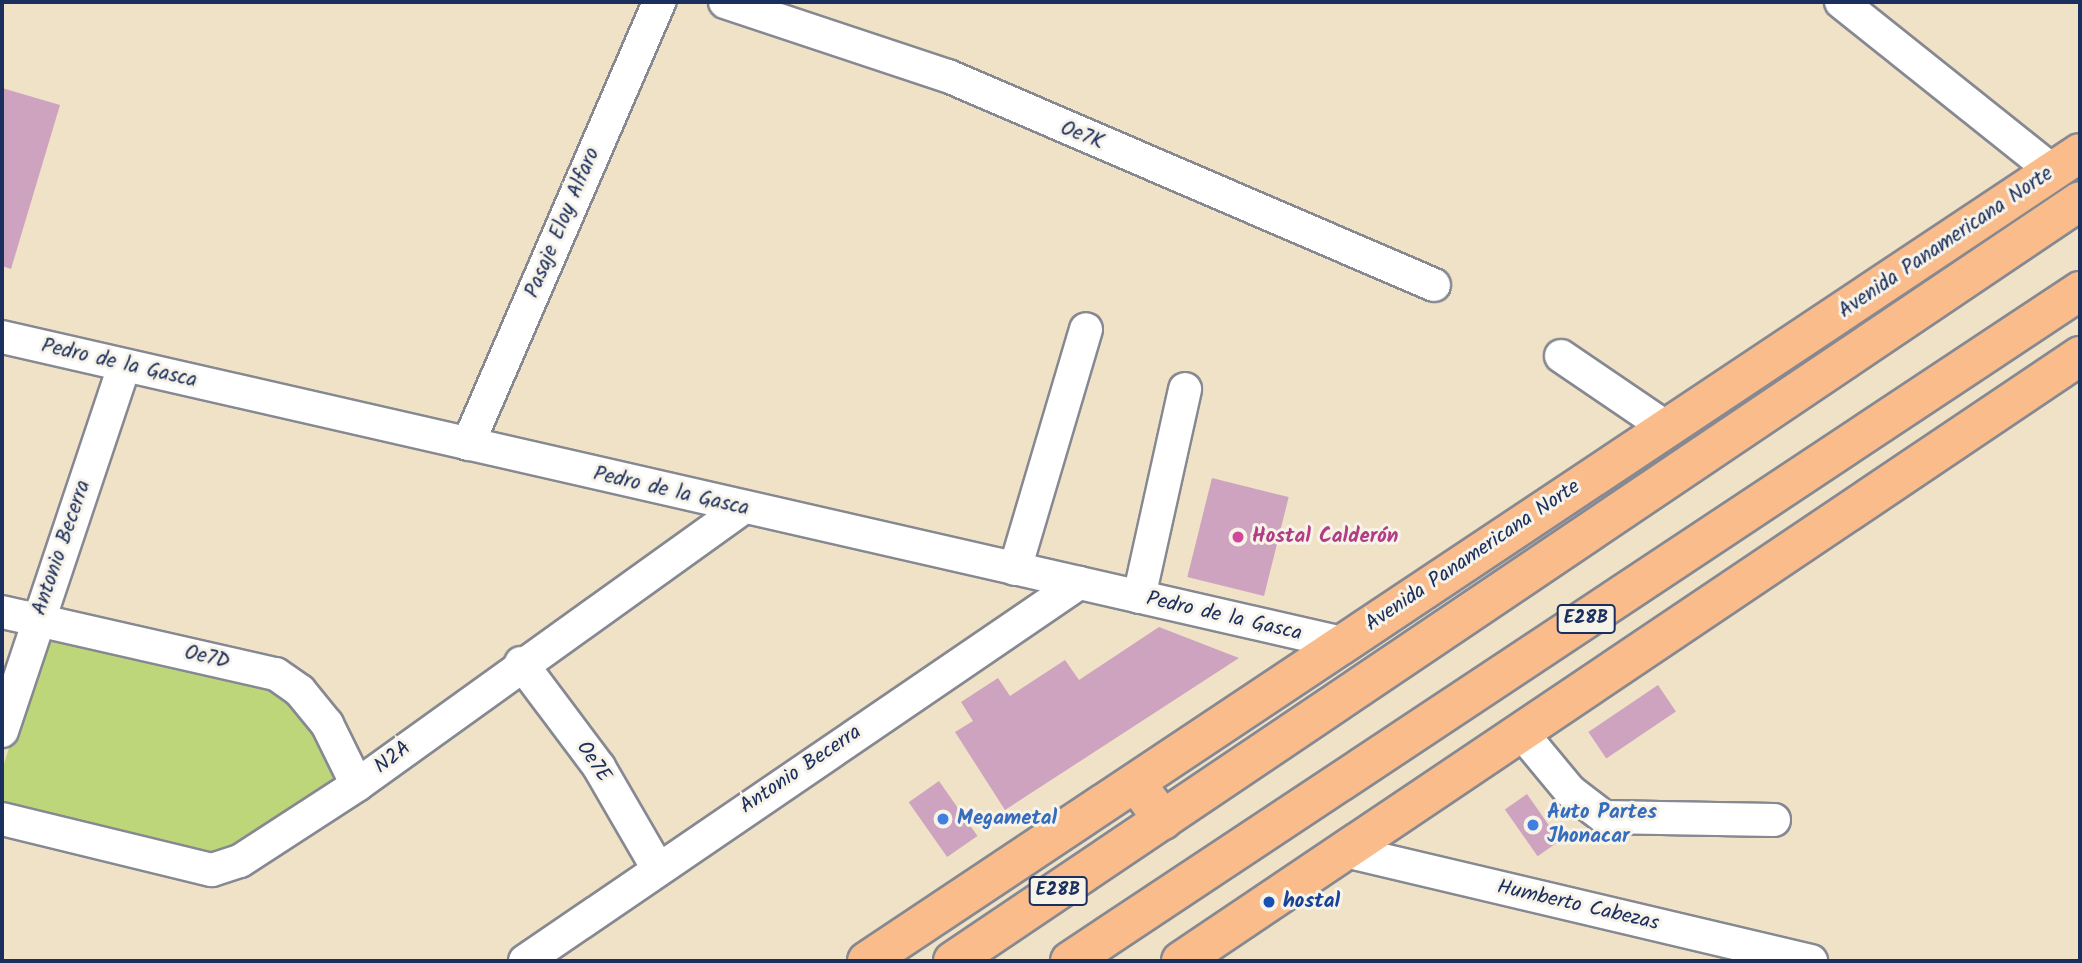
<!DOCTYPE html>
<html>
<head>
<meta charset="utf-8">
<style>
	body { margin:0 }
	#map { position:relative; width:2082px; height:963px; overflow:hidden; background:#f0e2c6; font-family:Kalam,sans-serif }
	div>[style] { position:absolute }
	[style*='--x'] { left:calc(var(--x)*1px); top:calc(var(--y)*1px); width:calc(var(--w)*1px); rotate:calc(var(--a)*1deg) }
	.green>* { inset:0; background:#bed67a }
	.building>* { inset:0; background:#cda3bf; transform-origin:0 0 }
	.roads { filter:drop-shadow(2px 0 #868892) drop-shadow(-2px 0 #868892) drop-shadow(0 2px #868892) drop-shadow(0 -2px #868892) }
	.minor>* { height:32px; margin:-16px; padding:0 16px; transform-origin:16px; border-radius:16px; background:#fff }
	.major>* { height:38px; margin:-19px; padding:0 19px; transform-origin:19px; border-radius:19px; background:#f9bc8a }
	.highway>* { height:38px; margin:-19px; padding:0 19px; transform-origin:19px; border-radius:19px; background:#f9bc8a }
	.dots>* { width:19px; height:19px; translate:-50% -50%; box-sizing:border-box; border:4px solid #f7f3e8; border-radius:50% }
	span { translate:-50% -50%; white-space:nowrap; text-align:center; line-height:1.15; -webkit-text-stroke:6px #f7f3e8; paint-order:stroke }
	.shield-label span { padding:2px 5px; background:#f7f3e8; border:2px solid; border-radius:5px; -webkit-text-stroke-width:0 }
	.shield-label { font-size:19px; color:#1b2f5e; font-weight:700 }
	.street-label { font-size:21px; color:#1b2f5e }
	.hotel-label { font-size:21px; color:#b23c85; font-weight:700 }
	.left { translate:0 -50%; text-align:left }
	.shop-label { font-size:21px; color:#366cbe; font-weight:700 }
	.transit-label { font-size:21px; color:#164399; font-weight:700 }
	.frame { position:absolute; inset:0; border:4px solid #1b2f5e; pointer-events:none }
</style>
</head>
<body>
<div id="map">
	<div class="green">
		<div style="clip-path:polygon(46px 631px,248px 679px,292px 700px,323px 735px,341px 784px,234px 852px,205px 859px,2px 806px,2px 770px)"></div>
	</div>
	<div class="building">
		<div style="clip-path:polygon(2px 88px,60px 105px,11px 269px,2px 266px)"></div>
		<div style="left:1212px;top:478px;width:79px;height:102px;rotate:14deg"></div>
		<div style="clip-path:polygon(1159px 627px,1239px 658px,1005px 810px,955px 732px,973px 721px,961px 702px,998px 678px,1010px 696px,1065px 660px,1079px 680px)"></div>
		<div style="left:1658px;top:685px;width:32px;height:84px;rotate:56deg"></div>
		<div style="left:939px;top:781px;width:67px;height:37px;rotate:55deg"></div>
		<div style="left:1527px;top:794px;width:57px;height:27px;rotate:55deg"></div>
	</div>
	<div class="roads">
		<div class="minor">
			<div style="--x:725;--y:2;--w:235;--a:18.4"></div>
			<div style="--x:948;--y:76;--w:529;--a:23.27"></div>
			<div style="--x:1841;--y:2;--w:271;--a:38.6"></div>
			<div style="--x:2;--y:337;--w:1374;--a:12.86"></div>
			<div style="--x:1561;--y:356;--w:128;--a:34.2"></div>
			<div style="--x:468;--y:444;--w:482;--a:-66.6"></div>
			<div style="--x:1015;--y:569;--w:250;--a:-73.5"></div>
			<div style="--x:1139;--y:597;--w:213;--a:-77.5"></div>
			<div style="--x:2;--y:612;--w:281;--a:12.8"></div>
			<div style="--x:276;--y:674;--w:29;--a:35"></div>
			<div style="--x:300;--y:691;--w:43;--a:50.7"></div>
			<div style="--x:327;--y:724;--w:68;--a:63.8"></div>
			<div style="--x:521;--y:663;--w:130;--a:53.1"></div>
			<div style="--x:599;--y:767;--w:116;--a:59.9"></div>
			<div style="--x:2;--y:731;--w:385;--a:-71.5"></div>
			<div style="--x:1521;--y:732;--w:77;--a:50.3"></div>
			<div style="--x:1570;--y:791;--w:43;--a:37.4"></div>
			<div style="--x:1604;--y:817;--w:170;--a:1"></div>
			<div style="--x:2;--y:819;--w:216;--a:13.7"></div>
			<div style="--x:212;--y:870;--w:29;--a:-18"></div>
			<div style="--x:240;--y:861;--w:140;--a:-33"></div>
			<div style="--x:357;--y:785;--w:474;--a:-35.7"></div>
			<div style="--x:1345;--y:851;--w:479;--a:13.3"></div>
			<div style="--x:525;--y:961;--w:671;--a:-34.31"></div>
		</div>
		<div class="major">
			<div style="--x:867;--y:961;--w:1457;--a:-33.67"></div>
			<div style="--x:1181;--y:961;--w:1084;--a:-33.94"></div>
		</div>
		<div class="highway">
			<div style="--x:1136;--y:783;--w:46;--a:53.9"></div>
			<div style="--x:953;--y:961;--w:1359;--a:-33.99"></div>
			<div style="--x:1070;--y:961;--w:1212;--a:-33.56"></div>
		</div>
	</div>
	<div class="dots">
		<div style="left:1238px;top:537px;background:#d1479c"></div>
		<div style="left:943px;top:819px;background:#3f7fe0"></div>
		<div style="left:1533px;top:825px;background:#3f7fe0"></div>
		<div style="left:1269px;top:902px;background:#1a4fb4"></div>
	</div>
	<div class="shield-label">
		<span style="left:1586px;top:619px">E28B</span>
		<span style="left:1058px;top:891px">E28B</span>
	</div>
	<div class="street-label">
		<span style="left:1082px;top:136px;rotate:21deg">Oe7K</span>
		<span style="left:563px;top:223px;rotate:-67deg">Pasaje Eloy Alfaro</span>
		<span style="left:1946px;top:243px;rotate:-34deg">Avenida Panamericana Norte</span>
		<span style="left:119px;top:364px;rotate:13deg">Pedro de la Gasca</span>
		<span style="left:671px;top:492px;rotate:13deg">Pedro de la Gasca</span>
		<span style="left:62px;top:548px;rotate:-71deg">Antonio Becerra</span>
		<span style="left:1473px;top:556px;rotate:-34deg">Avenida Panamericana Norte</span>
		<span style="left:1224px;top:617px;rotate:13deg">Pedro de la Gasca</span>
		<span style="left:207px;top:658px;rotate:13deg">Oe7D</span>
		<span style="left:393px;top:758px;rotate:-37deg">N2A</span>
		<span style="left:593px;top:762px;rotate:56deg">Oe7E</span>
		<span style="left:801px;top:770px;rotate:-34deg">Antonio Becerra</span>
		<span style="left:1578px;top:906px;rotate:13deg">Humberto Cabezas</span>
	</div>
	<div class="hotel-label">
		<span class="left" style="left:1252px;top:537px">Hostal Calderón</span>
	</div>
	<div class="shop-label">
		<span class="left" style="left:1547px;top:825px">Auto Partes<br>Jhonacar</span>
		<span class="left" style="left:957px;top:819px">Megametal</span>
	</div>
	<div class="transit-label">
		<span class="left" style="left:1283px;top:902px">hostal</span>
	</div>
	<div class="frame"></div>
</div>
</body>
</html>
